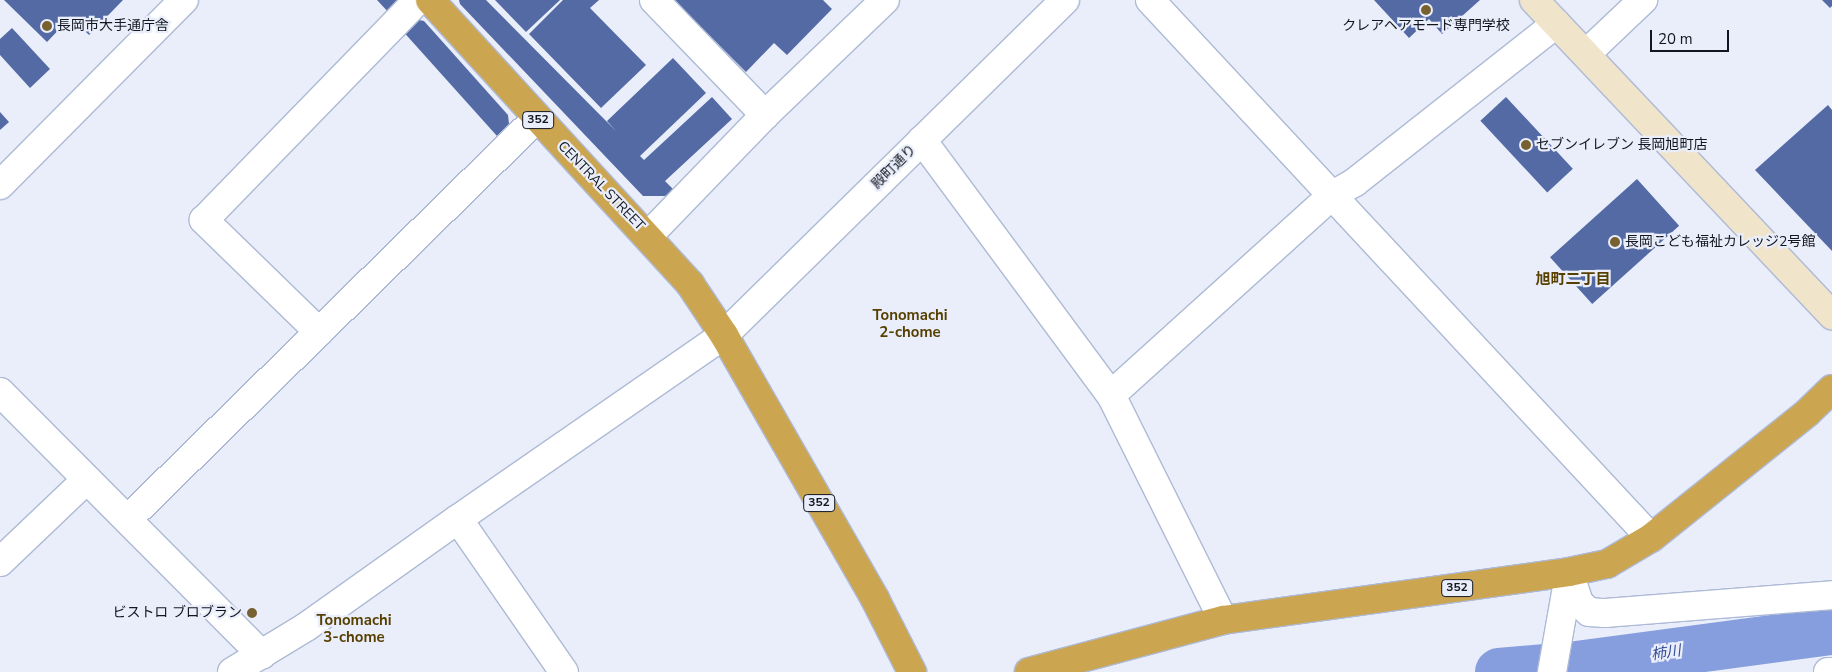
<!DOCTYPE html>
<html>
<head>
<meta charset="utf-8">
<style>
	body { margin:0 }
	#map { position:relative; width:1832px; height:672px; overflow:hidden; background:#e9eefa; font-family:"Nunito Sans","Noto Sans JP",sans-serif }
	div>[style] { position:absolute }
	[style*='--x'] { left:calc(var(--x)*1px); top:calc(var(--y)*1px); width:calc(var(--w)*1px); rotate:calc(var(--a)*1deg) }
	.river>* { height:48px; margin:-24px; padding:0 24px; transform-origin:24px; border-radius:24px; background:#869edd }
	.building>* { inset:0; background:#546aa5; transform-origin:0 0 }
	.roads { filter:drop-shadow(1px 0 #aebad5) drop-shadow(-1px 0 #aebad5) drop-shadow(0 1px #aebad5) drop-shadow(0 -1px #aebad5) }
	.street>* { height:28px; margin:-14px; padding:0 14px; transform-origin:14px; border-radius:14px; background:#fff }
	.secondary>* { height:28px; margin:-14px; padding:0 14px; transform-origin:14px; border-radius:14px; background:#f0e4cb }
	.highway>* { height:28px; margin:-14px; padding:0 14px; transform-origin:14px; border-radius:14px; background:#cca551 }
	.dots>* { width:14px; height:14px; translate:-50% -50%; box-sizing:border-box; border:2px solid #e9eefa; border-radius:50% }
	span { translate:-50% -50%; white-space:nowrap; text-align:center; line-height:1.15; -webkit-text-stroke:4.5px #e9eefa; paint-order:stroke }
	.shield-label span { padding:1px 4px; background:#e9eefa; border:1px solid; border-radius:4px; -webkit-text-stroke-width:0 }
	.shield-label { font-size:12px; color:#12161f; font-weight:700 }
	.poi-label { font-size:14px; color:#12161f }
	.left { translate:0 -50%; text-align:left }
	.right { translate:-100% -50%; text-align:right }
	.street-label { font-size:14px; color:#12161f }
	.neighbourhood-label { font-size:15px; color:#573f00; font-weight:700 }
	.water-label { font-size:15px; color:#334b97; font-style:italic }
	.scale { position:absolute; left:1650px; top:30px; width:79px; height:22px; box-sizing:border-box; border:2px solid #12161f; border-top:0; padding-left:6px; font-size:15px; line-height:18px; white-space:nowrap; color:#12161f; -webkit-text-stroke:4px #e9eefa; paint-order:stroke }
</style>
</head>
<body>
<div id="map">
	<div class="river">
		<div style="--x:1499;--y:672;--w:70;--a:-4.9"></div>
		<div style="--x:1569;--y:666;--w:265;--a:-7.6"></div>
	</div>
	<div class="building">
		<div style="clip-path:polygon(4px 0,123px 0,89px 35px,71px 17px,47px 42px)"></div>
		<div style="clip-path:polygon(377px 0,401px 0,390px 14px)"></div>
		<div style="clip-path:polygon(459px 0,486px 0,616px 131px,607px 121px,673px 58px,706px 93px,640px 156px,644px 160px,712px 97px,732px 119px,665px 181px,674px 190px,665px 196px,643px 196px,460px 4px)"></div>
		<div style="clip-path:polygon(495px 0,560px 0,526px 32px)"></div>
		<div style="clip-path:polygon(563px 0,599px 0,590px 8px,646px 65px,601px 108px,529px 34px)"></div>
		<div style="clip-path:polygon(674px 0,823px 0,832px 9px,787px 55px,774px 43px,746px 72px)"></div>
		<div style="clip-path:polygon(1374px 0,1480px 0,1442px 34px,1429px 19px,1409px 38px)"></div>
		<div style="clip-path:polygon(1822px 0,1832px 0,1832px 6px,1830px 8px)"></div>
		<div style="clip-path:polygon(414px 19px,424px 21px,508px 115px,509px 124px,497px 136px,400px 28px)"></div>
		<div style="clip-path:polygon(12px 28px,50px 69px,30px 88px,0 55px,0 39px)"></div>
		<div style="left:1506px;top:97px;width:98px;height:35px;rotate:47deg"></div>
		<div style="clip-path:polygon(1828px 105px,1832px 110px,1832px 251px,1755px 170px)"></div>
		<div style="clip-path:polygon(0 112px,9px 122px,0 130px)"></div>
		<div style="left:1637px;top:179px;width:63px;height:117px;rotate:48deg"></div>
	</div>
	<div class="roads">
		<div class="street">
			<div style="--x:654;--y:0;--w:160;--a:46"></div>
			<div style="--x:1150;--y:0;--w:735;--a:47.04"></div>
			<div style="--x:1586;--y:54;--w:79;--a:-43.5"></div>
			<div style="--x:922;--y:140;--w:317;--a:53.5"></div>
			<div style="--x:1111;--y:395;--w:251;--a:63.5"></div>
			<div style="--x:0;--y:185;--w:261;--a:-45.2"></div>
			<div style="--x:648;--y:236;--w:168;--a:-46"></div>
			<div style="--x:765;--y:115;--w:166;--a:-43.8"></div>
			<div style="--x:319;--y:332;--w:161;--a:-135.8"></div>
			<div style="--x:204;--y:220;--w:307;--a:-45.8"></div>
			<div style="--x:0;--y:392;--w:371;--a:45.1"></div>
			<div style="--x:1111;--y:395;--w:297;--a:-42.1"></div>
			<div style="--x:1331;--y:196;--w:28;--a:-30"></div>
			<div style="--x:1355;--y:182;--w:256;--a:-38.2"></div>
			<div style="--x:128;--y:519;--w:573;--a:-44.43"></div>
			<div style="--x:458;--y:519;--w:186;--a:55.3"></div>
			<div style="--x:0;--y:562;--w:119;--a:-43.6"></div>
			<div style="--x:1569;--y:572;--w:33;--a:72"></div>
			<div style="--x:1579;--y:603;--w:13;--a:42"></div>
			<div style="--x:1589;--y:612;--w:16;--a:4"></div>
			<div style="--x:1605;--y:613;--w:228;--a:-4.5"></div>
			<div style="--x:232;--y:672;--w:87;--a:-31.3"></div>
			<div style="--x:306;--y:627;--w:186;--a:-35.4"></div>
			<div style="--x:458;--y:519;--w:323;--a:-34.7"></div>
			<div style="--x:724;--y:335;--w:478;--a:-44.5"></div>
			<div style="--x:1552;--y:672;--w:97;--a:-80"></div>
			<div style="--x:1828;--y:672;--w:4;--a:0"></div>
		</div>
		<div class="secondary">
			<div style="--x:1534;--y:0;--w:434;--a:46.6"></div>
		</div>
		<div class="highway">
			<div style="--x:430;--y:0;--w:385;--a:47.5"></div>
			<div style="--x:690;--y:284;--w:61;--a:56.3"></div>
			<div style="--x:724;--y:335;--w:304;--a:60.2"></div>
			<div style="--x:875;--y:599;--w:82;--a:63.1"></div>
			<div style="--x:1029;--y:672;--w:201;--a:-15"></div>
			<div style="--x:1223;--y:620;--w:349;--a:-7.9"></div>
			<div style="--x:1569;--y:572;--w:39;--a:-12"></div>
			<div style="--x:1607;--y:564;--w:51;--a:-30.6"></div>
			<div style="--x:1651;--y:538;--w:201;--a:-38.7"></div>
			<div style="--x:1808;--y:412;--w:33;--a:-44"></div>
		</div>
	</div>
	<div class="dots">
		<div style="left:1426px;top:10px;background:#786131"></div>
		<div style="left:47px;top:26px;background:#786131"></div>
		<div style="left:1526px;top:145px;background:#786131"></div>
		<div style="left:1615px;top:242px;background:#786131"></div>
		<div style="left:252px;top:613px;background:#786131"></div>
	</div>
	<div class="shield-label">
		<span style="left:538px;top:120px">352</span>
		<span style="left:819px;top:503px">352</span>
		<span style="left:1457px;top:588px">352</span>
	</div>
	<div class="poi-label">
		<span class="left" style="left:57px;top:26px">長岡市大手通庁舎</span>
		<span style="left:1426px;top:26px">クレアヘアモード専門学校</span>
		<span class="left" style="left:1536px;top:145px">セブンイレブン 長岡旭町店</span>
		<span class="left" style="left:1625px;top:242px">長岡こども福祉カレッジ2号館</span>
		<span class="right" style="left:242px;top:613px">ビストロ ブロブラン</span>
	</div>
	<div class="street-label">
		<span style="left:894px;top:167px;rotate:-45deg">殿町通り</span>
		<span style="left:601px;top:186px;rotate:46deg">CENTRAL STREET</span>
	</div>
	<div class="neighbourhood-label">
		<span style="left:1573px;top:280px">旭町二丁目</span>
		<span style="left:910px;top:324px">Tonomachi<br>2-chome</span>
		<span style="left:354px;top:629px">Tonomachi<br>3-chome</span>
	</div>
	<div class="water-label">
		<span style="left:1666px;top:653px;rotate:-8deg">柿川</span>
	</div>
	<div class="scale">20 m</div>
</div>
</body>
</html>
